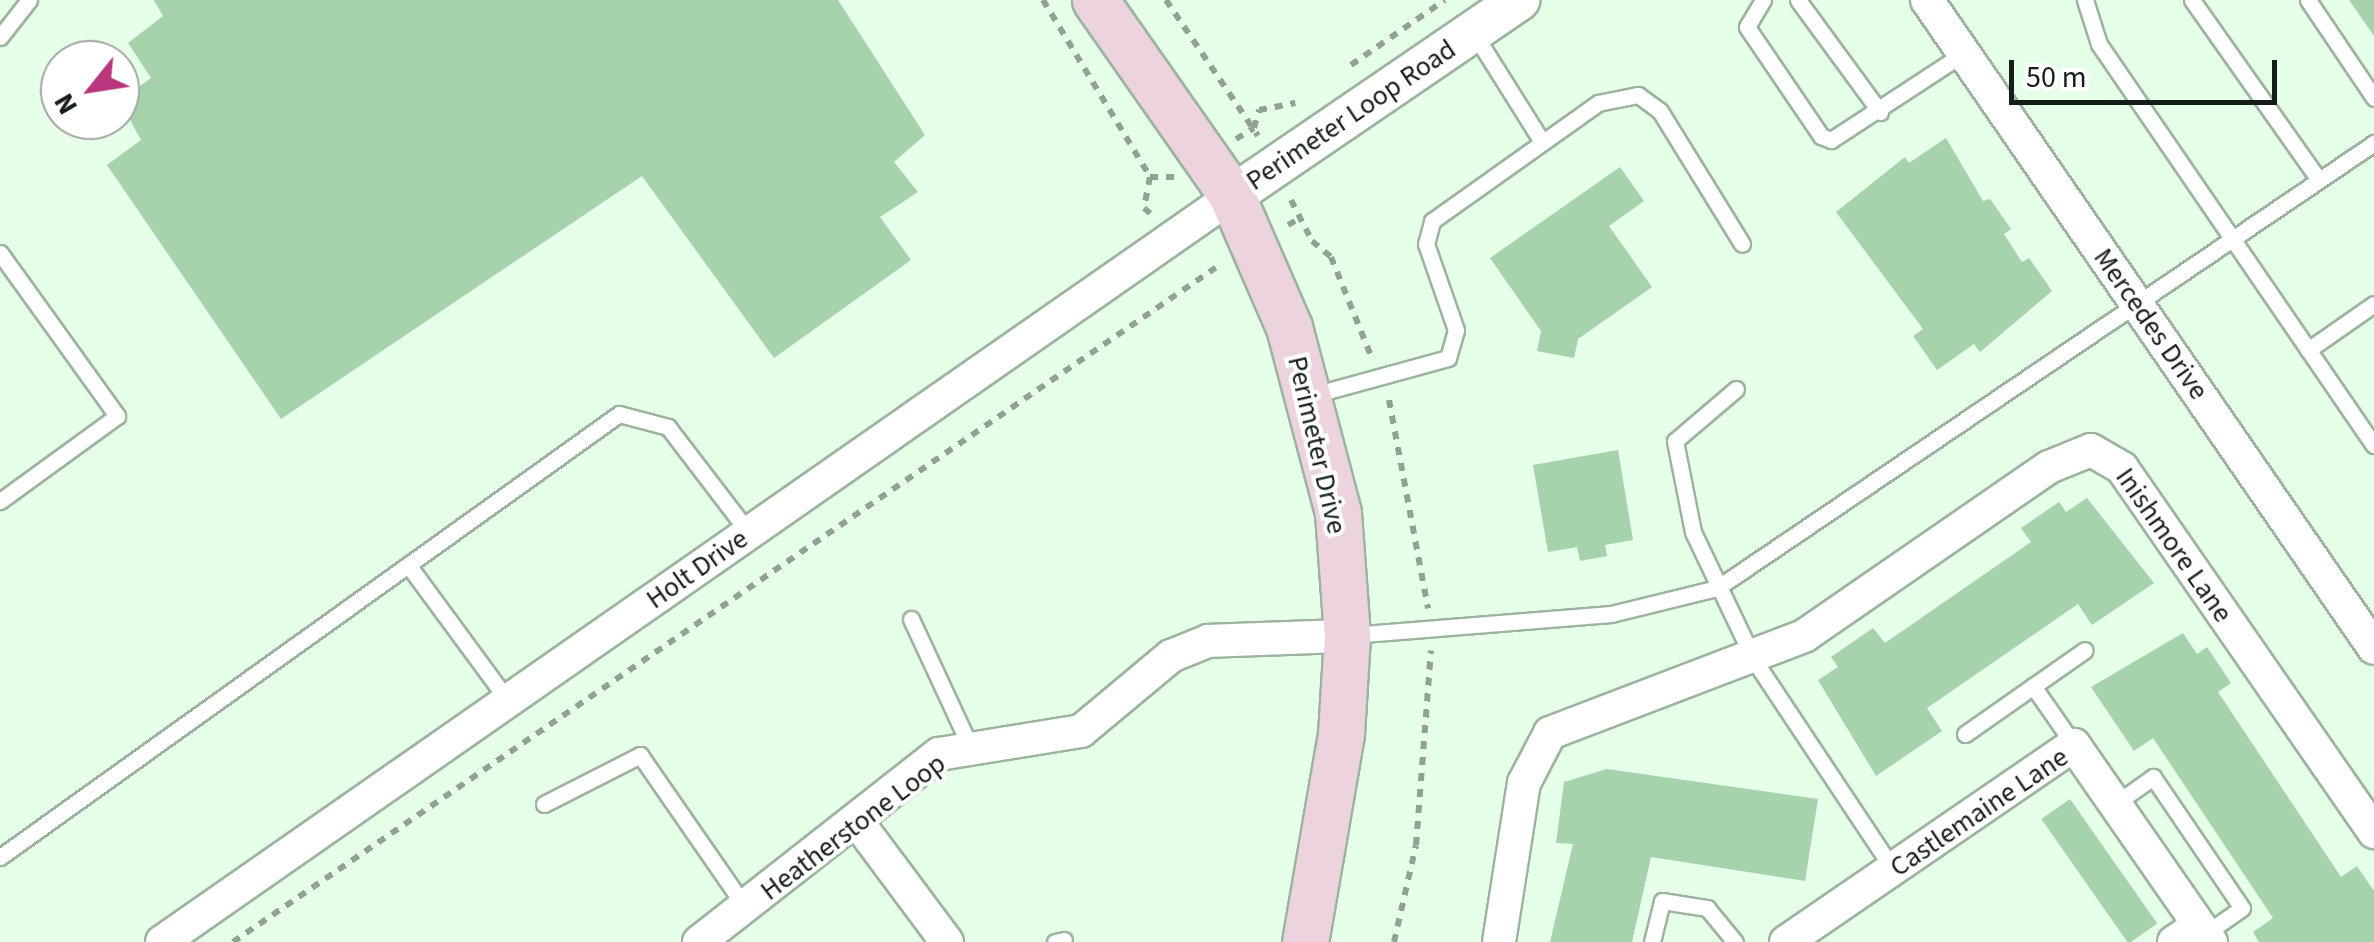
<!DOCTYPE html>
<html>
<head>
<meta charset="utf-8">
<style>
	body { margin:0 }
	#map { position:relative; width:2374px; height:942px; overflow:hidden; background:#e6ffe8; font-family:"Source Sans 3",sans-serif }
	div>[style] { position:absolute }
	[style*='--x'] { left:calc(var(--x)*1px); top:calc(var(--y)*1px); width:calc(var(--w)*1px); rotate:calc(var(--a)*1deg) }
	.building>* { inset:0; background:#a6d2ac; transform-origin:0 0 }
	.path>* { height:6px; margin-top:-3px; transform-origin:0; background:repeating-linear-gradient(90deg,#90a292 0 8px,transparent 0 16px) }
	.roads { filter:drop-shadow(2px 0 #9cb49f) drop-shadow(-2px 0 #9cb49f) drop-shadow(0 2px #9cb49f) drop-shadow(0 -2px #9cb49f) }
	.service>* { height:15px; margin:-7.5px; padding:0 7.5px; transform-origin:7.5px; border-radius:7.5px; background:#fff }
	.minor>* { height:32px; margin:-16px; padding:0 16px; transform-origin:16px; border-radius:16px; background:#fff }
	.tertiary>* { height:40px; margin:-20px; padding:0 20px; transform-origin:20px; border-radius:20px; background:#fff }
	.secondary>* { height:45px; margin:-22.5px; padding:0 22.5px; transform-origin:22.5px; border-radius:22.5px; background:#ecd3de }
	span { translate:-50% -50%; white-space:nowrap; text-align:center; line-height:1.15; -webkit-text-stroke:8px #fff; paint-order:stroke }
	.street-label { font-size:28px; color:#141d16 }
	.north { position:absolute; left:40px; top:40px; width:100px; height:100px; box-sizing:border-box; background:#fff; border:2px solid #a1a5a2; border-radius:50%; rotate:240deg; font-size:28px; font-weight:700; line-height:40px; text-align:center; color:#141d16 }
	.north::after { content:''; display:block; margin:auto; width:35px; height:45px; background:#b9367c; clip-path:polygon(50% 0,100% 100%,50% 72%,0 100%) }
	.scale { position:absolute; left:2009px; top:60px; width:268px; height:45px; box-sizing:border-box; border:5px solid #141d16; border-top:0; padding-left:12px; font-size:30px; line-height:35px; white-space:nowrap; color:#141d16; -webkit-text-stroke:8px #fff; paint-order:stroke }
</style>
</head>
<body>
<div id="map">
	<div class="building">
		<div style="clip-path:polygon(154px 0,838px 0,925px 135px,894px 162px,918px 192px,880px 217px,911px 260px,774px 358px,642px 176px,281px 419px,107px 165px,141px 140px,120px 101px,151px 78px,128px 43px,163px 16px)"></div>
		<div style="clip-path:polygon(2349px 0,2374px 0,2374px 36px)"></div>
		<div style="clip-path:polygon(1946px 138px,1983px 201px,1990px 199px,2011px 229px,2004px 234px,2022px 262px,2029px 258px,2052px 291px,1980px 352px,1974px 344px,1937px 370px,1913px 336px,1923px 329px,1836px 212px,1905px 157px,1909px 163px)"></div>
		<div style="clip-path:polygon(1620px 167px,1644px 201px,1609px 226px,1652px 287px,1578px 339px,1574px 358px,1537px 351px,1541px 331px,1490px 258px)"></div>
		<div style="clip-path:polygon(1618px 450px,1633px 540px,1605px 545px,1607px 556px,1580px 561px,1577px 547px,1548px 552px,1533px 465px)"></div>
		<div style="clip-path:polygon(2087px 498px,2154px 583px,2092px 625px,2078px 604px,1927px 708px,1942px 731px,1876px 776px,1818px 680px,1838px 667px,1831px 657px,1873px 628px,1885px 643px,2031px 542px,2021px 528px,2059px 502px,2066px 512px)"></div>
		<div style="clip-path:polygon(2183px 633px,2197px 654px,2207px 647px,2231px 683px,2218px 692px,2341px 877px,2357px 866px,2374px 891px,2374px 942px,2259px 942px,2253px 932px,2273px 918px,2153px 738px,2134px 751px,2091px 687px)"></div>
		<div style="clip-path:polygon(1607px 769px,1818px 799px,1805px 881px,1651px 857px,1632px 942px,1550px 942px,1573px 844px,1556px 843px,1564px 782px)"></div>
		<div style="left:2070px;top:799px;width:152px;height:35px;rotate:55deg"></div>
	</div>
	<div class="path">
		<div style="--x:1043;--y:0;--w:207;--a:58.8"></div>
		<div style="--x:1150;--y:177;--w:32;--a:101"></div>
		<div style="--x:1144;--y:208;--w:11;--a:41"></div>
		<div style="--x:1166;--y:0;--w:164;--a:55.9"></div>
		<div style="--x:1351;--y:65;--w:114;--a:-34.7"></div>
		<div style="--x:1236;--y:139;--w:21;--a:-31"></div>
		<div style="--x:1254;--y:128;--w:19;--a:-74"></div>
		<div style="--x:1259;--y:110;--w:37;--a:-11"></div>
		<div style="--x:1150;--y:177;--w:24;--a:0"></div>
		<div style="--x:1291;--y:200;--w:46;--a:62.9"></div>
		<div style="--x:1312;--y:241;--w:25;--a:40"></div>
		<div style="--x:1331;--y:257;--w:107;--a:68"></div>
		<div style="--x:1288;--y:225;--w:14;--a:-30"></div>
		<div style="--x:1389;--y:400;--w:212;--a:79.4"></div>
		<div style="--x:233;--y:942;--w:1198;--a:-34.46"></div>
		<div style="--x:1394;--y:942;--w:99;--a:-77.2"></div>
		<div style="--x:1416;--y:845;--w:195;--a:-85.6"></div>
	</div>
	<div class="roads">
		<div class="service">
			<div style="--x:1763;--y:0;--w:31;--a:121"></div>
			<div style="--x:1747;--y:27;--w:132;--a:55.8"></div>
			<div style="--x:1821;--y:136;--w:11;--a:22"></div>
			<div style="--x:1831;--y:140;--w:159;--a:-33.2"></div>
			<div style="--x:1798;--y:0;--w:139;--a:53.8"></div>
			<div style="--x:2085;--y:0;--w:46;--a:72.3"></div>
			<div style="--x:2099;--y:44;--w:486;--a:55.6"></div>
			<div style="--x:2192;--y:0;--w:220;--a:54.8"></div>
			<div style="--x:2308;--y:0;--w:118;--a:56"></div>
			<div style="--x:1475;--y:35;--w:126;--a:57.9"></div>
			<div style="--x:0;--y:37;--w:47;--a:-51.9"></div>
			<div style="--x:0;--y:253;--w:201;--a:54.3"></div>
			<div style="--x:117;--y:416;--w:145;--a:144"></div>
			<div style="--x:2308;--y:350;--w:80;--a:-34.9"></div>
			<div style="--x:1736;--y:389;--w:80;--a:139.6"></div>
			<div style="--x:1675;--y:441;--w:93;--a:78.8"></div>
			<div style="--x:1693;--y:532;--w:142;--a:64.5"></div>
			<div style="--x:1754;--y:660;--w:251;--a:56.4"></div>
			<div style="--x:1313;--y:395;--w:140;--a:-15.3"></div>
			<div style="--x:1448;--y:358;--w:29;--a:-74"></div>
			<div style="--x:1456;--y:330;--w:91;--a:-109.2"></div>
			<div style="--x:1426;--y:244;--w:24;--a:-75"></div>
			<div style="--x:1432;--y:221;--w:204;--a:-35.4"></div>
			<div style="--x:1598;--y:103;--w:41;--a:-11.3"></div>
			<div style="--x:1638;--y:95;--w:27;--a:36"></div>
			<div style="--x:1660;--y:111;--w:156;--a:58.3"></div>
			<div style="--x:409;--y:566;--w:167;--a:53.7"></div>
			<div style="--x:911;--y:619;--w:140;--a:65.1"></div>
			<div style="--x:1351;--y:635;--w:261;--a:-4.6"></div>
			<div style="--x:1611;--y:614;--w:109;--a:-13.8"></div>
			<div style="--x:1717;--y:588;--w:794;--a:-34.11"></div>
			<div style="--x:2033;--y:686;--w:72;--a:55.2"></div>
			<div style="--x:1965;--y:734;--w:146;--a:-35"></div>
			<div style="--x:544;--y:804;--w:108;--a:-27"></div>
			<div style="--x:640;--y:755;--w:186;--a:55.3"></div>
			<div style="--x:2115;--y:804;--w:47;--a:-35.4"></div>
			<div style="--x:2153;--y:777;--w:158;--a:55.8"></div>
			<div style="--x:2242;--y:908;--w:45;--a:144.9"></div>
			<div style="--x:0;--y:857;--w:761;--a:-35.59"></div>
			<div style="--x:619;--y:414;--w:51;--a:14.9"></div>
			<div style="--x:668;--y:427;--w:133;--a:52.6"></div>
			<div style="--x:1055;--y:942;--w:9;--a:-13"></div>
			<div style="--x:1652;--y:942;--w:42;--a:-76.3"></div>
			<div style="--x:1662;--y:901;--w:46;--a:8.8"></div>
			<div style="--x:1707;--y:908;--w:44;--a:50.5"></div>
		</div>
		<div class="minor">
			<div style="--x:1927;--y:0;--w:787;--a:55.4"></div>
			<div style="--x:859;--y:824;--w:147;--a:53.3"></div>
			<div style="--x:162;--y:942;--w:1304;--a:-34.88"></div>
			<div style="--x:699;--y:942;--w:305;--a:-38.1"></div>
			<div style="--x:939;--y:754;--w:144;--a:-9.2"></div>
			<div style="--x:1081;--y:731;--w:117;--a:-39.8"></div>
			<div style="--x:1171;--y:656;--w:40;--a:-22"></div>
			<div style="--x:1208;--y:641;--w:139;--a:-2.1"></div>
			<div style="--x:1499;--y:942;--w:161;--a:-81.1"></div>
			<div style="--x:1524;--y:783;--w:56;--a:-62.5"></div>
			<div style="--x:1550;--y:733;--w:272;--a:-20.9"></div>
			<div style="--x:1804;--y:636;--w:298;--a:-34.6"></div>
			<div style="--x:2049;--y:467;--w:45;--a:-22"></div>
			<div style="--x:2091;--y:450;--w:36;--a:30"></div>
			<div style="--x:2122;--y:468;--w:443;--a:55.3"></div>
			<div style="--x:1786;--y:942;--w:349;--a:-34.4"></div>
			<div style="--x:2074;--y:745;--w:240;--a:55.2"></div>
			<div style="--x:2174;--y:942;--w:30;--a:-34"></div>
		</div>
		<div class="tertiary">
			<div style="--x:1232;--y:196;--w:348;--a:-34.3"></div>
		</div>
		<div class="secondary">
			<div style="--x:1095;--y:0;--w:239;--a:55"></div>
			<div style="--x:1232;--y:196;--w:143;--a:66.5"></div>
			<div style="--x:1289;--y:327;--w:192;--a:75.2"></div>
			<div style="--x:1338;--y:513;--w:123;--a:85.8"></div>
			<div style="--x:1347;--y:636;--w:98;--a:93.5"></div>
			<div style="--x:1341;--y:734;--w:211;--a:99.8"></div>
		</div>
	</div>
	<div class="street-label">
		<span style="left:1351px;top:115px;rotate:-34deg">Perimeter Loop Road</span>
		<span style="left:2151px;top:324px;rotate:55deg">Mercedes Drive</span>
		<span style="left:1317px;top:445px;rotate:77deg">Perimeter Drive</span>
		<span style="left:2174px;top:545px;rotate:55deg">Inishmore Lane</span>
		<span style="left:697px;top:569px;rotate:-35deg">Holt Drive</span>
		<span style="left:1979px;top:812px;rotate:-34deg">Castlemaine Lane</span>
		<span style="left:853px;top:827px;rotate:-37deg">Heatherstone Loop</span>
	</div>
	<div class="north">N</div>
	<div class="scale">50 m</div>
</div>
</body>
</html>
